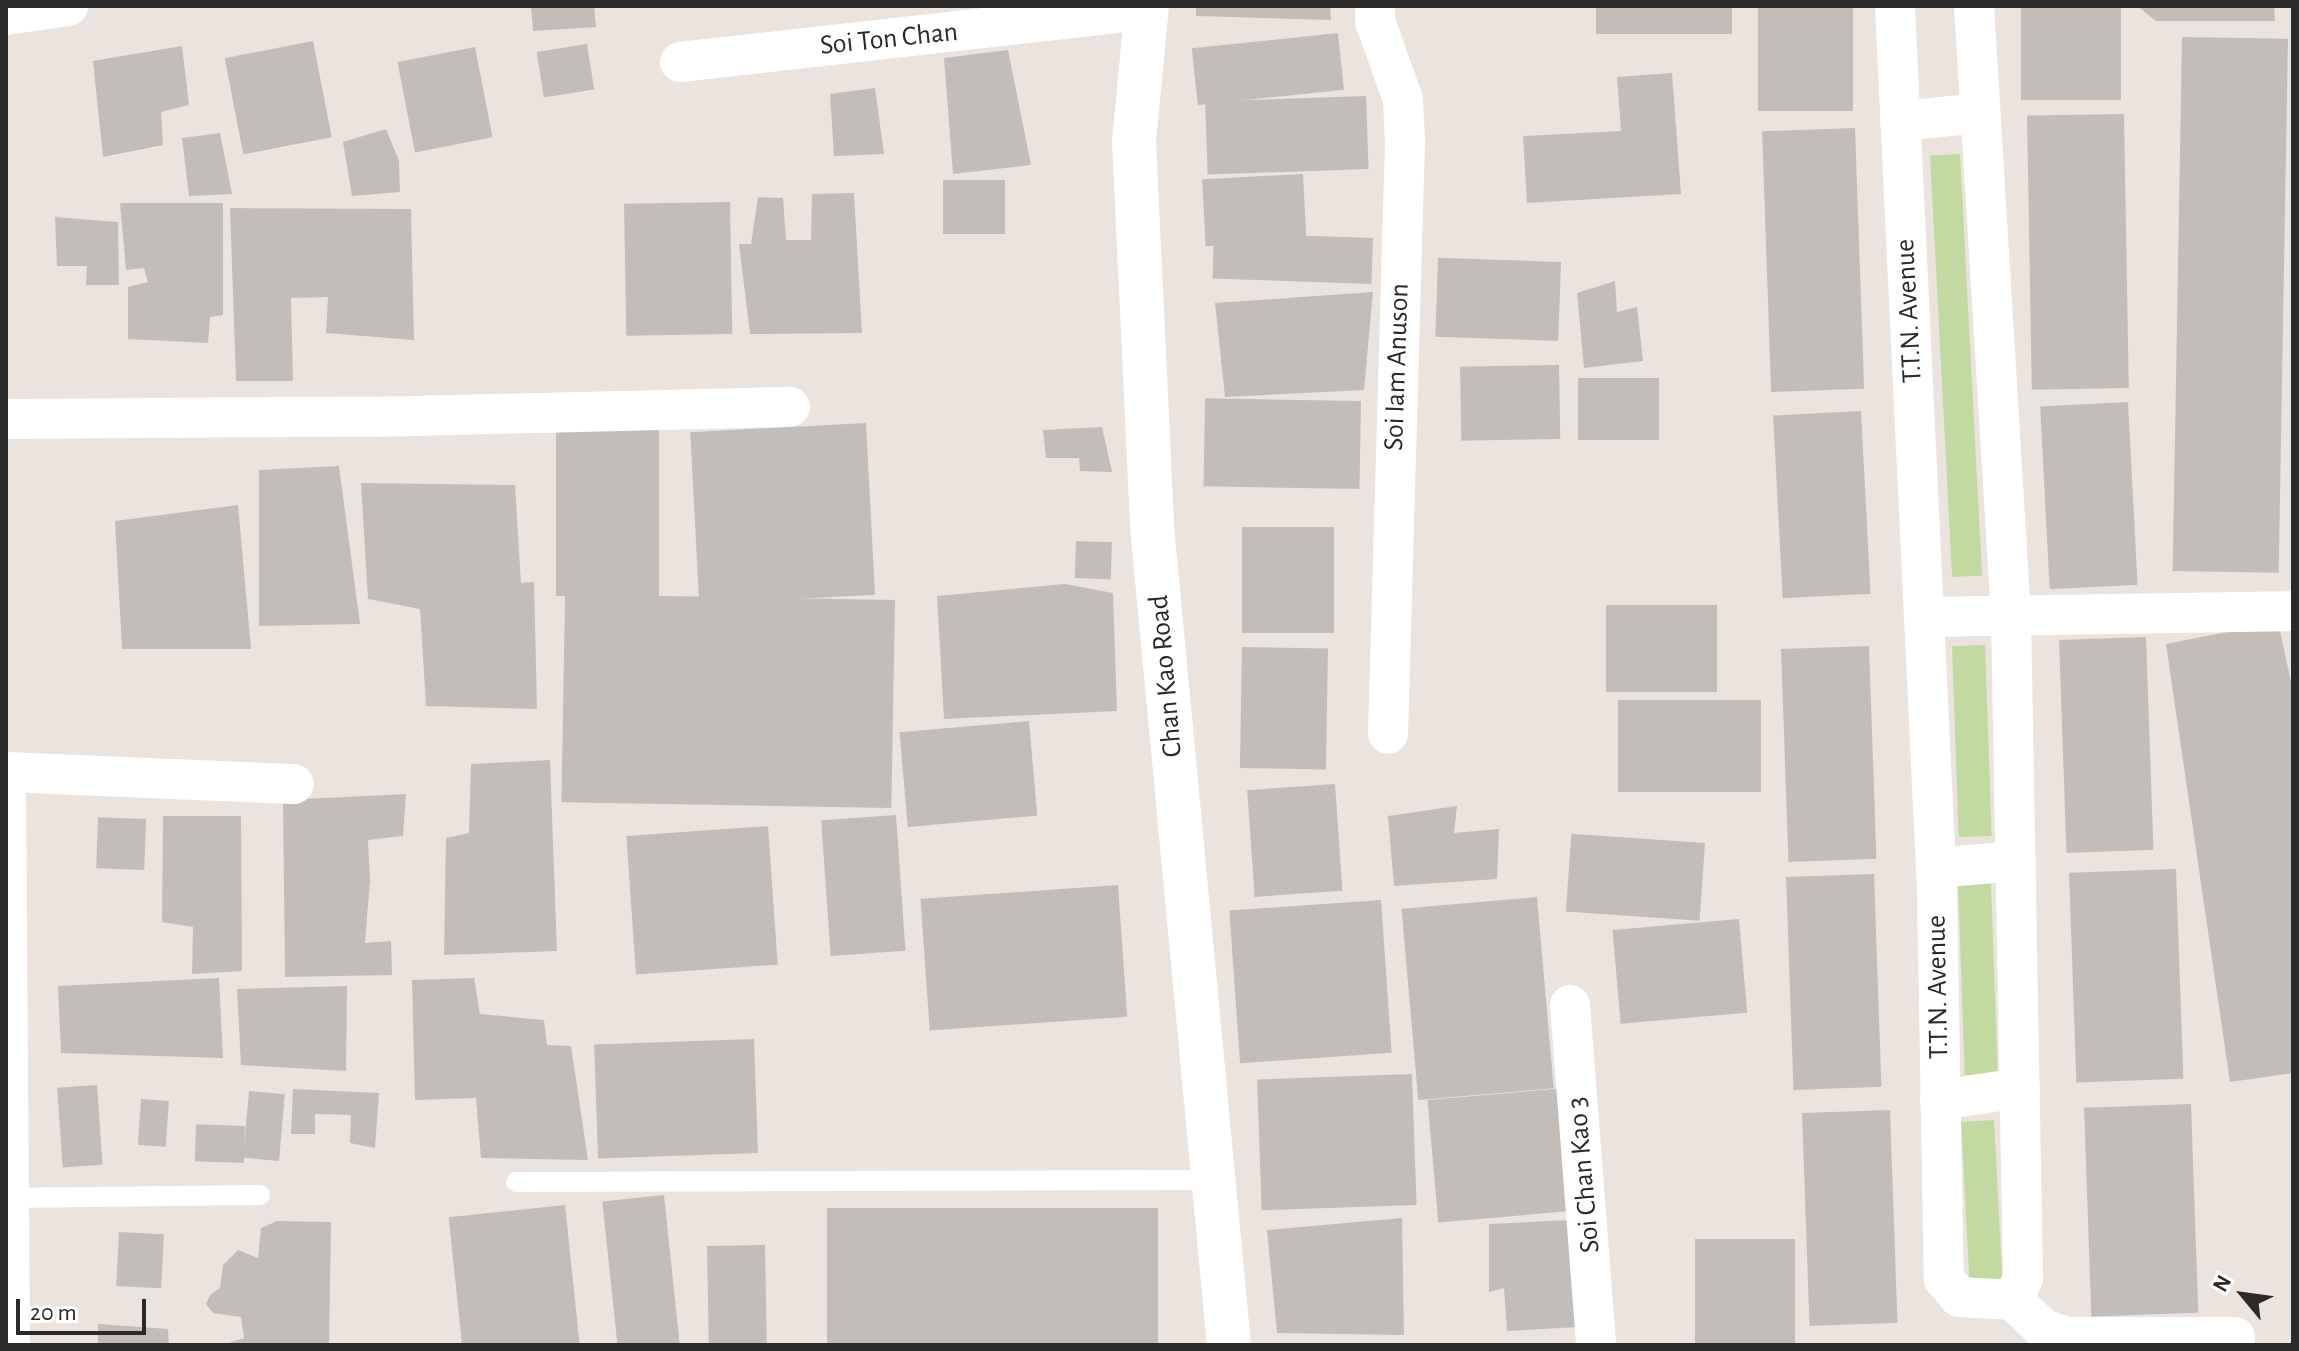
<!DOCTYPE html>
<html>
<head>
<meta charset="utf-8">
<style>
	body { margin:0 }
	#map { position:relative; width:2299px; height:1351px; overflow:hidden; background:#ebe3de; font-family:"Alegreya Sans",sans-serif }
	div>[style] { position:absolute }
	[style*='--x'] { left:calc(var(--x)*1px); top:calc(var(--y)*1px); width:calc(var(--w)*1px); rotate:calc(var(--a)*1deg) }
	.green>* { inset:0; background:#c2daa2; transform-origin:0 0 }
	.building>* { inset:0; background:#c3bdba; transform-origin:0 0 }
	.service>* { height:20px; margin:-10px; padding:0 10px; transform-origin:10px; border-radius:10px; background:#fff }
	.minor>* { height:40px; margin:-20px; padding:0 20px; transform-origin:20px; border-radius:20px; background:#fff }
	.tertiary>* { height:44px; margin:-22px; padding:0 22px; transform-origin:22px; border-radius:22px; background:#fff }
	span { translate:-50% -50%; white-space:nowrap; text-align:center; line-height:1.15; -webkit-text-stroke:6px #fff; paint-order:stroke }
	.street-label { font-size:28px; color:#2a2a2a }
	.frame { position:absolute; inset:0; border:8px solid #2a2a2a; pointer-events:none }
	.north { position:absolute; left:2203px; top:1255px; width:80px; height:80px; -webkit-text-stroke:6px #fff; paint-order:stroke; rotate:299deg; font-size:22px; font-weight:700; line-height:32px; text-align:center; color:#2a2a2a }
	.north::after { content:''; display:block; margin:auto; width:28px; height:36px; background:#2a2a2a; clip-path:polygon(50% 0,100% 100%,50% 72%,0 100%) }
	.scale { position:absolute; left:16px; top:1299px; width:130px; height:36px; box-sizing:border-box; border:4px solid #2a2a2a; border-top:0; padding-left:10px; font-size:24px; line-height:28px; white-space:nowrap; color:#2a2a2a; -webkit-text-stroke:6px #fff; paint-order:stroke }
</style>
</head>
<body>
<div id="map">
	<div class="green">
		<div style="left:1960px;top:154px;width:422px;height:30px;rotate:87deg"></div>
		<div style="left:1985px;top:645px;width:191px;height:33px;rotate:88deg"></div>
		<div style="left:1991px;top:882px;width:192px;height:33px;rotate:88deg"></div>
		<div style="left:1994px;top:1120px;width:160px;height:33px;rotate:87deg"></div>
	</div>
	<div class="building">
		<div style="clip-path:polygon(531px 6px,594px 6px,596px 27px,533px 31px)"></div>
		<div style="clip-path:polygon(1196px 6px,1330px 6px,1331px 20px,1196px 16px)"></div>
		<div style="left:1596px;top:6px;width:136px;height:28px"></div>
		<div style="left:1758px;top:6px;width:95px;height:105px"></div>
		<div style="left:2021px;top:6px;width:100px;height:94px"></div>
		<div style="clip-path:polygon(2137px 6px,2274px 6px,2275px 21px,2156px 21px)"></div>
		<div style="left:1338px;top:33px;width:57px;height:147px;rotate:84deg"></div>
		<div style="left:2182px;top:37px;width:106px;height:534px;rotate:1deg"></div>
		<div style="left:313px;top:41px;width:98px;height:90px;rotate:79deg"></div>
		<div style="left:587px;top:44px;width:46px;height:51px;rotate:81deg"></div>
		<div style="clip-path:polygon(182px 46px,189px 105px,161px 112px,163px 145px,103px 157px,93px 61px)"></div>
		<div style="left:475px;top:47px;width:92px;height:79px;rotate:79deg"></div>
		<div style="clip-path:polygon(1008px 50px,1031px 165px,953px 174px,944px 58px)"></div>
		<div style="clip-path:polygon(1672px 73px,1681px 194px,1527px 203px,1523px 136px,1621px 131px,1617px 77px)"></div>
		<div style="clip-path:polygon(875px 88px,884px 154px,834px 156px,830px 94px)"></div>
		<div style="left:1366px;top:96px;width:73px;height:161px;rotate:88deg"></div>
		<div style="left:2124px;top:114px;width:274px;height:97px;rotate:89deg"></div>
		<div style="left:1855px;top:128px;width:261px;height:93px;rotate:88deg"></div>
		<div style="clip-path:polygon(386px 129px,399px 161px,400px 192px,352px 196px,343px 142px)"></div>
		<div style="clip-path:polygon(220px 133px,232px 194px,189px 196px,182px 138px)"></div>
		<div style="left:1303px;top:174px;width:67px;height:101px;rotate:87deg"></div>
		<div style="left:943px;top:180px;width:62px;height:54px"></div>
		<div style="clip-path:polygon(854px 193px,862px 333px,750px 334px,739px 244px,751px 244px,758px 197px,783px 198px,786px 240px,811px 240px,812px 194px)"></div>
		<div style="left:730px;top:202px;width:132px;height:106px;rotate:89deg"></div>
		<div style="clip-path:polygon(120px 203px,223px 203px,223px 315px,210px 317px,208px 343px,128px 339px,128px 287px,148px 282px,144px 268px,126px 270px)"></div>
		<div style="clip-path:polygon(230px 208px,411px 209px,414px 340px,326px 333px,328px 297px,291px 298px,293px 381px,236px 381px)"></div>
		<div style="clip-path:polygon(55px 217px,118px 222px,119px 285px,86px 285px,87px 266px,57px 266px)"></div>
		<div style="left:1373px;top:238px;width:46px;height:159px;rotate:92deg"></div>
		<div style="left:1561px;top:262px;width:79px;height:123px;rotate:92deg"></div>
		<div style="clip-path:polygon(1615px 281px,1617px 312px,1637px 307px,1643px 361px,1584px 368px,1577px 293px)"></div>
		<div style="clip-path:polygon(1373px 292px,1364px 390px,1225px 397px,1215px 303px)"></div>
		<div style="left:1559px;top:365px;width:74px;height:99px;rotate:89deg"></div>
		<div style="left:1659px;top:378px;width:62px;height:81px;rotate:90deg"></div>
		<div style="left:1361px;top:401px;width:88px;height:156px;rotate:91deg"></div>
		<div style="left:2128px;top:402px;width:183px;height:88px;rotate:87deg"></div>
		<div style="left:1861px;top:411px;width:183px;height:88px;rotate:87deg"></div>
		<div style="left:866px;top:423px;width:172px;height:176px;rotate:87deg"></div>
		<div style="left:659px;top:427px;width:169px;height:103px;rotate:90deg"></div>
		<div style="clip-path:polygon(1102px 427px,1112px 472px,1080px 471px,1079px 458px,1046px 458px,1043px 430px)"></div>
		<div style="clip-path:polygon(339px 466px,360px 624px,259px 626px,259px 470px)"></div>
		<div style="clip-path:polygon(361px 483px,515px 485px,521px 583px,534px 582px,537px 709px,426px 706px,420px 609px,368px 599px)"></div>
		<div style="clip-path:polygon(238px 505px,251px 649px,122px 649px,115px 521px)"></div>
		<div style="left:1334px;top:527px;width:106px;height:92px;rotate:90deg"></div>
		<div style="left:1076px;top:541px;width:36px;height:37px;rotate:2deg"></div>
		<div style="clip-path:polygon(1065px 584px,1113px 593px,1117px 711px,944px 719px,937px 596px)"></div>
		<div style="left:895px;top:600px;width:208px;height:330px;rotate:91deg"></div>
		<div style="left:1606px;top:605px;width:111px;height:87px"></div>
		<div style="clip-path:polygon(2278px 622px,2293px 691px,2293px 1073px,2230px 1082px,2166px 644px)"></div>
		<div style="left:2146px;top:637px;width:213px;height:87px;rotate:88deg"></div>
		<div style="left:1869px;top:646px;width:213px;height:88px;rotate:88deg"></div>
		<div style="left:1242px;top:647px;width:86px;height:121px;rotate:1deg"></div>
		<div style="left:1761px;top:700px;width:92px;height:143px;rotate:90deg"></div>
		<div style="left:1029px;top:721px;width:95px;height:130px;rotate:85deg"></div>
		<div style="clip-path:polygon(550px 760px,557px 951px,444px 955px,446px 838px,469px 833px,471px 764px)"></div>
		<div style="left:1335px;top:784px;width:107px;height:88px;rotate:86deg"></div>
		<div style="clip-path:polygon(406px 794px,403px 836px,368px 840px,370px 880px,365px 943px,391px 941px,392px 975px,285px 977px,283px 800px)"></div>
		<div style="clip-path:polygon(1457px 806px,1454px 833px,1499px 829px,1497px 879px,1394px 886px,1388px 816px)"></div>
		<div style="left:896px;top:815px;width:136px;height:75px;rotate:86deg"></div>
		<div style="clip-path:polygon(163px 816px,241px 816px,242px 971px,192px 974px,193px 927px,162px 922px)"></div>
		<div style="left:146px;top:819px;width:51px;height:48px;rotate:92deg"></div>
		<div style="left:768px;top:826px;width:139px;height:142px;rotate:86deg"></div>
		<div style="left:1705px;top:843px;width:78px;height:134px;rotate:94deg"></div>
		<div style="left:2176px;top:869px;width:210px;height:107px;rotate:88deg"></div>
		<div style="left:1874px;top:874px;width:213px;height:88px;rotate:88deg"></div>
		<div style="left:1118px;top:885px;width:132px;height:198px;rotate:86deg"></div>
		<div style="left:1537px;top:897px;width:192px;height:136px;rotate:85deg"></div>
		<div style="left:1381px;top:900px;width:153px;height:152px;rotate:86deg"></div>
		<div style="left:1739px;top:919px;width:94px;height:127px;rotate:85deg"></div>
		<div style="clip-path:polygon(219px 978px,223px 1058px,61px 1053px,58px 986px)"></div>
		<div style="clip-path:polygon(474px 978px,480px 1014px,544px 1020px,547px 1045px,571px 1046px,588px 1160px,481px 1158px,476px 1098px,415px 1100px,412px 980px)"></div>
		<div style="clip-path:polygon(347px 986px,346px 1071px,241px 1065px,237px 989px)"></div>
		<div style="left:754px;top:1039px;width:114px;height:160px;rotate:88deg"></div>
		<div style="left:1412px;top:1074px;width:131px;height:155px;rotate:88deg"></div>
		<div style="left:97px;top:1085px;width:80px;height:40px;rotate:86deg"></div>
		<div style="left:1565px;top:1088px;width:123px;height:138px;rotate:85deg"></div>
		<div style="clip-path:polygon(293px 1089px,379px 1093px,375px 1148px,350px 1143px,351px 1115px,315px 1114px,315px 1134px,291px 1134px)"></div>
		<div style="left:249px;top:1091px;width:36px;height:67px;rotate:5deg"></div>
		<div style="left:141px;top:1099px;width:28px;height:46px;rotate:4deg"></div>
		<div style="left:2191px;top:1104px;width:209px;height:107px;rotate:88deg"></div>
		<div style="left:1890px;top:1110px;width:213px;height:88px;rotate:88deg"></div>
		<div style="left:245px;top:1126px;width:37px;height:49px;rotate:92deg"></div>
		<div style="left:664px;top:1195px;width:151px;height:62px;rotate:84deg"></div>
		<div style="left:565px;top:1205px;width:141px;height:117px;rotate:84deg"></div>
		<div style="left:827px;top:1208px;width:331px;height:137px"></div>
		<div style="clip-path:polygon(1402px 1218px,1404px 1335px,1277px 1333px,1267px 1230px)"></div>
		<div style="clip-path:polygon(1571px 1220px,1578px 1327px,1507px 1331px,1504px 1288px,1489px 1292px,1489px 1224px)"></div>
		<div style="clip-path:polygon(277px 1221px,331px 1222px,329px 1345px,222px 1345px,244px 1338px,241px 1317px,213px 1313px,206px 1304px,210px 1295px,220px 1288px,223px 1265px,238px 1250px,258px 1258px,261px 1228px)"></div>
		<div style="left:119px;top:1232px;width:45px;height:54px;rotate:3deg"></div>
		<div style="left:1695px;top:1239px;width:100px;height:106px"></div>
		<div style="left:765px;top:1245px;width:100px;height:58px;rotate:89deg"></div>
		<div style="clip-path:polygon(98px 1324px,168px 1329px,169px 1345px,98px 1345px)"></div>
	</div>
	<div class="service">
		<div style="--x:516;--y:1182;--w:699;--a:-0.16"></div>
		<div style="--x:10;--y:1198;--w:250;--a:-0.7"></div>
	</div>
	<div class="minor">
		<div style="--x:1375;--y:6;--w:15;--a:90"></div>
		<div style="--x:1375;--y:21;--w:83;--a:70.3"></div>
		<div style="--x:1403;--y:99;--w:42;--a:87.3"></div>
		<div style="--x:1405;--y:141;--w:593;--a:91.64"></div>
		<div style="--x:1895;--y:6;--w:885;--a:87.28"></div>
		<div style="--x:1937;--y:890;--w:389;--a:89"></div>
		<div style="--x:1944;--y:1279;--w:23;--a:50"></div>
		<div style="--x:1959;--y:1297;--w:54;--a:3.2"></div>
		<div style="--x:2013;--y:1300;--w:24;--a:-66"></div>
		<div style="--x:2023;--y:1278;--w:662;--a:-91.04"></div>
		<div style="--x:2011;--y:616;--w:611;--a:-93.47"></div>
		<div style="--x:6;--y:15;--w:63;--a:-8.3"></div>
		<div style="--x:680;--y:62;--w:469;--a:-6.4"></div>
		<div style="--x:1900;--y:121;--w:80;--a:-5.7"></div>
		<div style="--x:6;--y:419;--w:406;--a:-0.4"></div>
		<div style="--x:412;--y:416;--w:378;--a:-1.4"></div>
		<div style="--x:1924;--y:617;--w:369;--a:-0.9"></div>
		<div style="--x:6;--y:772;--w:288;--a:2.4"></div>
		<div style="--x:6;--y:795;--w:550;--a:89.58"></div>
		<div style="--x:1936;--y:868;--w:80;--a:-5"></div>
		<div style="--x:1570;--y:1005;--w:341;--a:85.6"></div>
		<div style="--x:1940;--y:1100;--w:81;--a:-8.5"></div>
		<div style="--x:2013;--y:1300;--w:42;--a:44"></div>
		<div style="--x:2043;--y:1329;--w:25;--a:18"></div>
		<div style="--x:2067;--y:1337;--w:168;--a:0"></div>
	</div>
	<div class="tertiary">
		<div style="--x:1147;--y:6;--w:136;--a:95.5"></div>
		<div style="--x:1134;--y:141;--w:396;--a:87.3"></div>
		<div style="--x:1153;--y:537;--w:812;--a:84.63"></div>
	</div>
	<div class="street-label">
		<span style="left:889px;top:39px;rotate:-6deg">Soi Ton Chan</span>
		<span style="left:1909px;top:311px;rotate:-93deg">T.T.N. Avenue</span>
		<span style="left:1397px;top:367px;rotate:-88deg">Soi Iam Anuson</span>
		<span style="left:1166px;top:676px;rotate:-95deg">Chan Kao Road</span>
		<span style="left:1938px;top:987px;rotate:-91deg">T.T.N. Avenue</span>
		<span style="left:1584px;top:1175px;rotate:-95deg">Soi Chan Kao 3</span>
	</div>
	<div class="frame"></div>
	<div class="north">N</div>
	<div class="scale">20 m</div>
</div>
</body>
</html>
